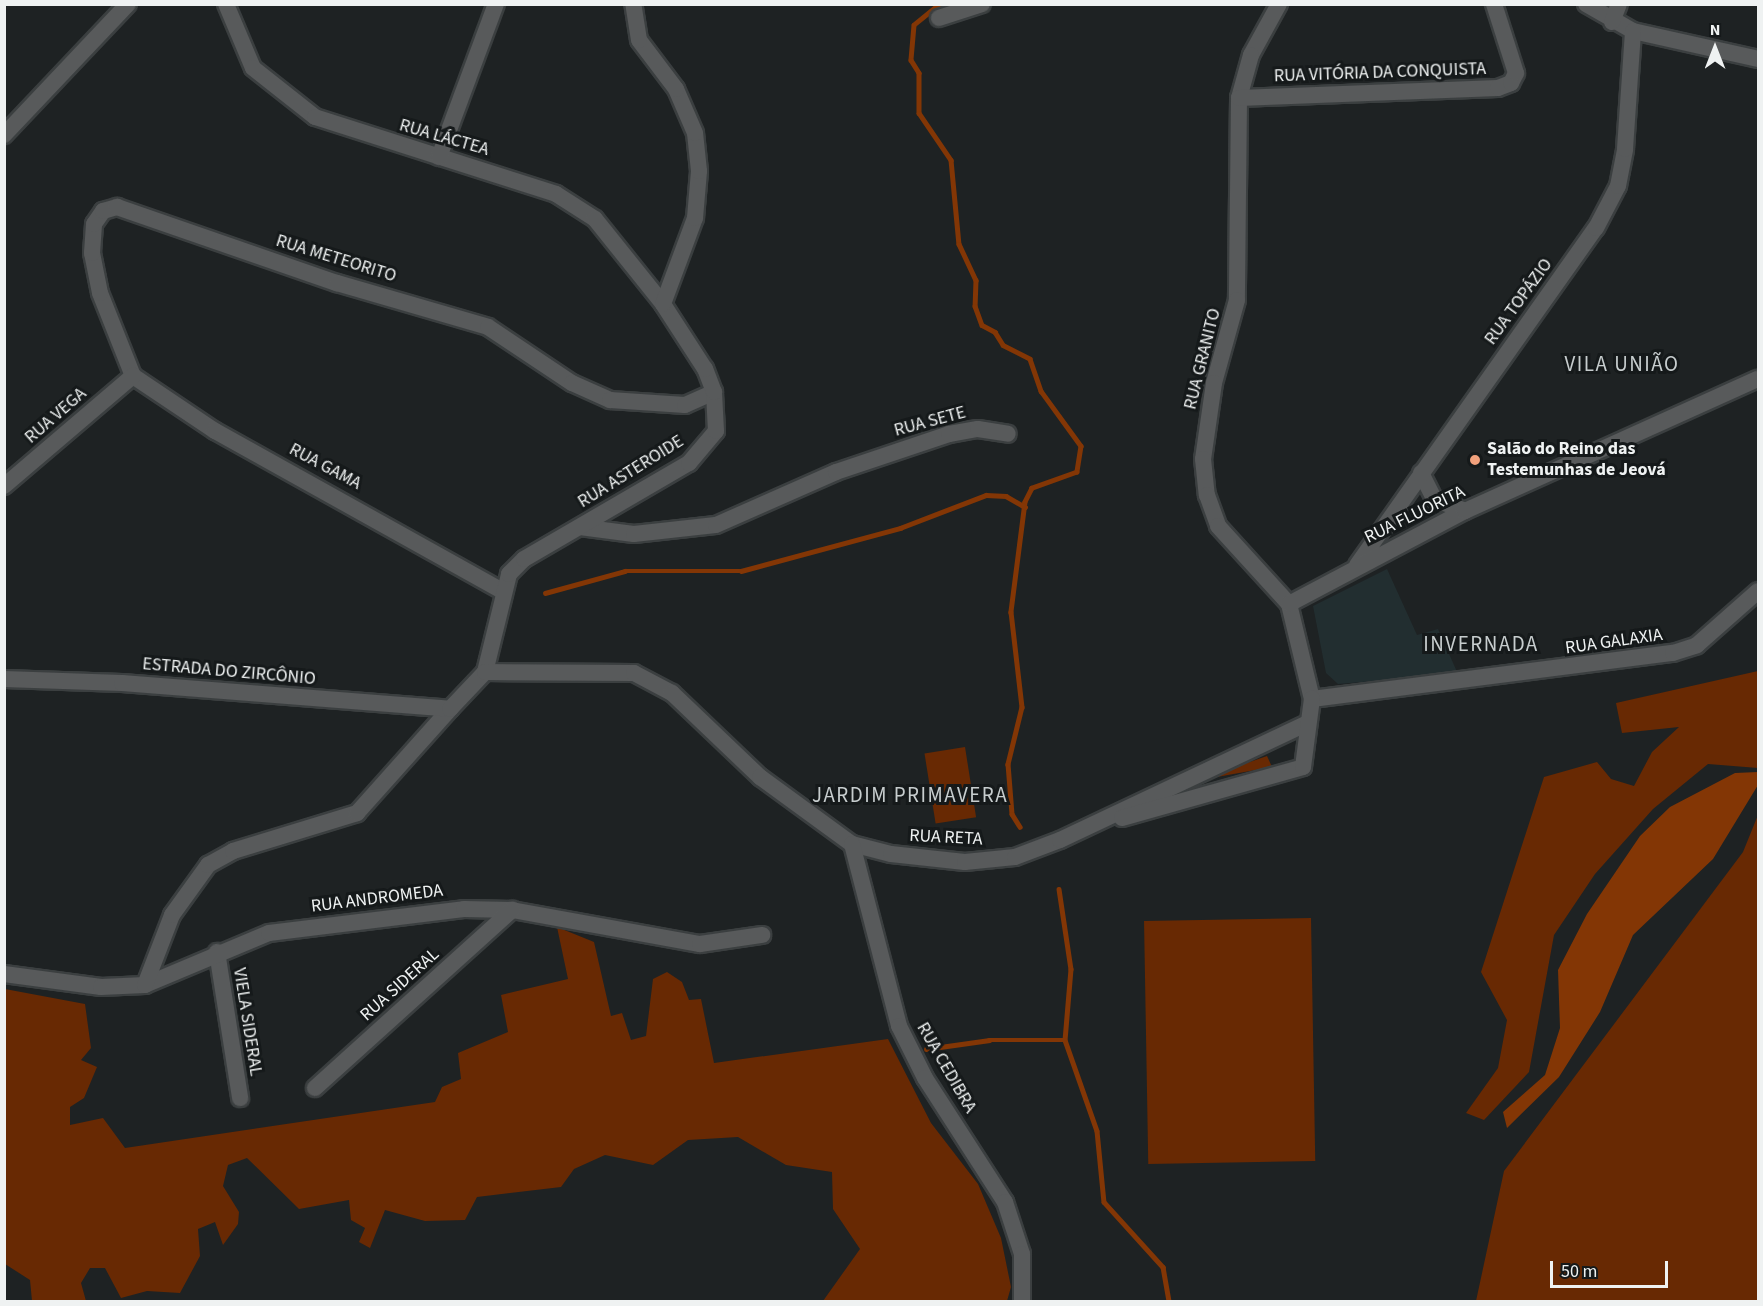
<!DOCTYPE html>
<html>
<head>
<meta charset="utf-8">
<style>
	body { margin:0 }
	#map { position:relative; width:1763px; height:1306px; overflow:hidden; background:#1e2223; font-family:"Source Sans 3",sans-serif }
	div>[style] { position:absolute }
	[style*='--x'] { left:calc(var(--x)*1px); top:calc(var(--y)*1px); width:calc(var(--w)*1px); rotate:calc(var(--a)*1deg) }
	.built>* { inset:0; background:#222e30 }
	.green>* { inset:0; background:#682903; transform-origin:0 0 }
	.water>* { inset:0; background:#833605 }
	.stream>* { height:4.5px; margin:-2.25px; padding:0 2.25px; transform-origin:2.25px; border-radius:2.25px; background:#833605 }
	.roads { filter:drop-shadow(2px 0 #3b3f40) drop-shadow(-2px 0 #3b3f40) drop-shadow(0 2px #3b3f40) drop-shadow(0 -2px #3b3f40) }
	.minor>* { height:16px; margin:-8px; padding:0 8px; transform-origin:8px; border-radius:8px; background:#585a5b }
	.tertiary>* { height:16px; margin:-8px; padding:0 8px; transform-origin:8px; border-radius:8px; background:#585a5b }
	.dots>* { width:16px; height:16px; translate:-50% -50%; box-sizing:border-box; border:3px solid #15191a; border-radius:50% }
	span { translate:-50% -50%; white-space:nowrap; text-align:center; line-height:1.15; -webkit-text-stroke:6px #15191a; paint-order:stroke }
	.street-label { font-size:18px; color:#eff2f2 }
	.poi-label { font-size:18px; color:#eff2f2; font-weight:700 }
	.left { translate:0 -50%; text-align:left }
	.quarter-label { font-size:21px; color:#c7cdce; letter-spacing:1.5px }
	.frame { position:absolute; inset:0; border:6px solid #eff2f2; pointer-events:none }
	.north { position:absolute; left:1685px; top:18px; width:60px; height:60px; -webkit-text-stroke:4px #15191a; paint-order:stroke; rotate:0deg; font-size:16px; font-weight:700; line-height:24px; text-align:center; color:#eff2f2 }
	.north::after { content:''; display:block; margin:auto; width:21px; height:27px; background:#eff2f2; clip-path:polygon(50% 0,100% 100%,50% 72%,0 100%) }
	.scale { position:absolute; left:1550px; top:1261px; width:118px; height:27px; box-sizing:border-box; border:3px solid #eff2f2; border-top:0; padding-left:8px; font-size:18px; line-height:21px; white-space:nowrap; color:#eff2f2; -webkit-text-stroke:4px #15191a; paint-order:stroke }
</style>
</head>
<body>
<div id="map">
	<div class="built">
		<div style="clip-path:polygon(1387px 569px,1417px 635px,1438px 629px,1458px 674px,1338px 684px,1326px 673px,1313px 606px)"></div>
	</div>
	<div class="green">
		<div style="clip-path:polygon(1758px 671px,1758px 768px,1708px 764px,1653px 809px,1595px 874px,1554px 935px,1529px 1072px,1484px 1120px,1466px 1113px,1498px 1068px,1507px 1020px,1481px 972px,1544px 777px,1597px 762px,1611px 779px,1634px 786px,1652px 752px,1679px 727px,1622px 733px,1616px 703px)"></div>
		<div style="left:965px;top:747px;width:71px;height:41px;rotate:81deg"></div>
		<div style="clip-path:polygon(1267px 756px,1272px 767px,1195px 781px)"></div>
		<div style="clip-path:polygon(1758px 815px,1758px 1301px,1476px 1301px,1504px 1171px,1743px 852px)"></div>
		<div style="left:1311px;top:918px;width:243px;height:167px;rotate:89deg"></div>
		<div style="clip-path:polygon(557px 927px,594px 942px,611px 1016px,622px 1013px,631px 1040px,646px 1036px,653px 979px,667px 972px,682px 982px,689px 1000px,701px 999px,714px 1063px,888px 1039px,931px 1123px,978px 1184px,1001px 1238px,1011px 1287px,1007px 1301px,823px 1301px,860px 1249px,833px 1209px,832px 1172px,786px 1165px,738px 1137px,688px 1140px,653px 1165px,605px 1155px,574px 1169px,561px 1187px,477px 1197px,465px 1220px,425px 1221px,385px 1210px,370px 1248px,359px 1242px,365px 1228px,351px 1220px,349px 1200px,299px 1209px,247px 1158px,228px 1165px,223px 1186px,239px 1212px,238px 1224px,223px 1245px,215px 1222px,198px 1229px,200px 1256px,180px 1293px,147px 1291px,121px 1298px,105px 1268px,90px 1268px,81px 1283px,86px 1301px,32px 1301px,30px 1280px,5px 1264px,5px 989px,85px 1004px,91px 1048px,81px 1060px,97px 1067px,84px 1098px,70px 1107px,70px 1125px,103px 1118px,125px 1148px,435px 1102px,442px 1087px,461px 1079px,458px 1053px,508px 1032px,501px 995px,568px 979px)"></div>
	</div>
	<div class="water">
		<div style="clip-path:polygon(1758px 772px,1758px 785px,1713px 859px,1633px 935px,1600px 1012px,1559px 1077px,1507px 1128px,1503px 1112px,1545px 1075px,1560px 1028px,1558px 970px,1587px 914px,1640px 836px,1670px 807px,1735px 773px)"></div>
	</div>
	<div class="stream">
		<div style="--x:940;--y:4;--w:33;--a:141"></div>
		<div style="--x:914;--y:25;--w:35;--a:95"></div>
		<div style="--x:911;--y:60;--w:15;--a:58"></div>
		<div style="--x:919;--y:73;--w:40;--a:90"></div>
		<div style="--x:919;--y:113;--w:57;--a:55.8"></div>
		<div style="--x:951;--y:160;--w:84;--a:84.6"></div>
		<div style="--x:959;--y:244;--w:40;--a:65"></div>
		<div style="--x:976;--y:280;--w:26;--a:92"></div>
		<div style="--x:975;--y:306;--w:20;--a:70"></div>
		<div style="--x:982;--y:325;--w:15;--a:28"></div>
		<div style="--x:995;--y:332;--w:15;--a:58"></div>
		<div style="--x:1003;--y:345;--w:30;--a:27"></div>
		<div style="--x:1030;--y:359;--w:34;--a:71"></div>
		<div style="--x:1041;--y:391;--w:68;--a:54"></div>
		<div style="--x:1081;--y:446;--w:26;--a:99"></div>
		<div style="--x:1077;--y:472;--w:48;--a:160.4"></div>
		<div style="--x:1032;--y:488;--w:16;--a:117"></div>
		<div style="--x:1025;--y:502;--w:111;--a:97.3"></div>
		<div style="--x:1011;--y:612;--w:96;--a:83.4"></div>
		<div style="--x:1022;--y:707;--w:59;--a:103.8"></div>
		<div style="--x:1008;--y:764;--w:50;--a:85.4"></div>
		<div style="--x:1012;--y:814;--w:15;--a:58"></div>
		<div style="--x:545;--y:593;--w:83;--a:-15.4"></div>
		<div style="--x:625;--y:571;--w:116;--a:0"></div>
		<div style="--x:741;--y:571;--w:165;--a:-15.1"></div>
		<div style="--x:900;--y:528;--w:92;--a:-21"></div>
		<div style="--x:986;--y:495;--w:20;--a:3"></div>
		<div style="--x:1006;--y:496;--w:22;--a:30"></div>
		<div style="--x:1059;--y:889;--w:81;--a:81.5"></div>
		<div style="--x:1071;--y:969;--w:71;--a:94.8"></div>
		<div style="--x:1065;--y:1040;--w:96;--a:70.6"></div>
		<div style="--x:1097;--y:1131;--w:71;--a:84.4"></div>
		<div style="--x:1104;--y:1202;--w:88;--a:47.8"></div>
		<div style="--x:1163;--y:1267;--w:36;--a:80"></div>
		<div style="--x:926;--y:1049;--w:64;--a:-8.1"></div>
		<div style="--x:989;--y:1040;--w:76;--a:0"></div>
	</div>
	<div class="roads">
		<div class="minor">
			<div style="--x:226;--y:4;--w:69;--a:67.1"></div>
			<div style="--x:253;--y:68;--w:79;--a:38.3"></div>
			<div style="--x:315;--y:117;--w:253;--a:17.7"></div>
			<div style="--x:556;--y:194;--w:46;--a:32.7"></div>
			<div style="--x:595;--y:219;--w:109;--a:51.3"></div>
			<div style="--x:1279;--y:4;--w:58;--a:118.8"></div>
			<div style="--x:1251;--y:55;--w:45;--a:105.6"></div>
			<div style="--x:1239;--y:98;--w:202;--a:90.6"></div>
			<div style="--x:1237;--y:300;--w:86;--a:105.5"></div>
			<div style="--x:1214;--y:383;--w:77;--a:98.2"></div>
			<div style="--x:1203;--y:459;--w:36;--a:84"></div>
			<div style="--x:1207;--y:495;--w:33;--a:70"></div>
			<div style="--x:1218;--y:526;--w:105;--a:47.7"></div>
			<div style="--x:1289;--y:604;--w:98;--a:76.4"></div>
			<div style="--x:1312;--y:699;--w:364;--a:-7.3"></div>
			<div style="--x:1673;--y:653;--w:25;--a:-18"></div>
			<div style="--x:1697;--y:645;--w:81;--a:-41.5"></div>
			<div style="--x:1586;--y:4;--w:54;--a:29.9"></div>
			<div style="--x:1633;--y:31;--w:128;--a:12.6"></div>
			<div style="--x:939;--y:18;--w:45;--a:-18"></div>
			<div style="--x:1612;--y:22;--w:19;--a:-69"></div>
			<div style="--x:1239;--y:98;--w:259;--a:-2.2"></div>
			<div style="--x:1498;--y:88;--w:14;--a:-21"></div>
			<div style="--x:1511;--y:83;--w:11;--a:-63"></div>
			<div style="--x:1516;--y:73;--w:72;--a:-107.7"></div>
			<div style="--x:4;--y:135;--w:180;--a:-46.6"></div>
			<div style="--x:439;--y:157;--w:163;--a:-69.6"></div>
			<div style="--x:133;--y:376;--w:89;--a:-111.7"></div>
			<div style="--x:100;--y:293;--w:41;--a:-101.3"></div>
			<div style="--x:92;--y:253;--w:29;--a:-86"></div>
			<div style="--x:94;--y:224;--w:16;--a:-55"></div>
			<div style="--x:103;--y:211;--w:15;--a:-16"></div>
			<div style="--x:117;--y:207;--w:233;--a:19.1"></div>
			<div style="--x:337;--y:283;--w:157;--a:16.2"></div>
			<div style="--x:488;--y:327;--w:101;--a:33.7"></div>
			<div style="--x:572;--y:383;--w:42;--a:24.1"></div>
			<div style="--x:610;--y:400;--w:75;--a:3.8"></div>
			<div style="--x:685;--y:405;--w:32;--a:-24"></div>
			<div style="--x:133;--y:376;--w:99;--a:33.9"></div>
			<div style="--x:215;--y:431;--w:327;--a:29.1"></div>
			<div style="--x:1421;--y:473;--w:29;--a:63"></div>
			<div style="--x:1434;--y:499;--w:33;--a:21"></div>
			<div style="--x:4;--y:486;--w:170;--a:-40.5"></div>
			<div style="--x:580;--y:527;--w:54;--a:7.4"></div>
			<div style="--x:634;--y:534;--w:82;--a:-6.3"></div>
			<div style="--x:716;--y:525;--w:131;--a:-23.8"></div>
			<div style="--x:836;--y:472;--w:119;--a:-18.6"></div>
			<div style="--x:949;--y:434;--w:29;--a:-10"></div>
			<div style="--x:978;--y:429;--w:30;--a:9"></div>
			<div style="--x:1357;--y:565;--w:413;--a:-54.7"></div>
			<div style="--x:1596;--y:228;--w:47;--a:-62.4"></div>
			<div style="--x:1618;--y:186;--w:38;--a:-79"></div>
			<div style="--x:1625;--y:149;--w:118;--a:-86.1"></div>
			<div style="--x:1289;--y:604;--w:199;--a:-27.9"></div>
			<div style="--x:1465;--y:511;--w:321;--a:-24.3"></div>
			<div style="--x:485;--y:672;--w:101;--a:-76.2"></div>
			<div style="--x:509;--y:574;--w:21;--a:-45"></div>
			<div style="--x:524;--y:559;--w:191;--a:-30.2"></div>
			<div style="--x:689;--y:463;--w:42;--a:-49.8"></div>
			<div style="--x:716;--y:431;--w:39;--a:-93"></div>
			<div style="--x:714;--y:392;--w:25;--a:-111"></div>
			<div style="--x:705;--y:369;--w:77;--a:-122.9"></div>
			<div style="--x:663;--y:304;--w:92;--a:-69.6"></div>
			<div style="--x:695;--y:218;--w:47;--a:-85.1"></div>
			<div style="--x:699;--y:171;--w:38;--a:-96"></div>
			<div style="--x:695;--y:133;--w:48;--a:-113.4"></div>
			<div style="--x:676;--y:89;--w:61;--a:-127.1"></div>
			<div style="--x:639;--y:40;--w:36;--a:-99"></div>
			<div style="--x:217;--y:952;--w:148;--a:81"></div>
			<div style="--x:4;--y:974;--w:98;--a:7.6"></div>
			<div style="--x:101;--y:987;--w:44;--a:-2.6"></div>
			<div style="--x:145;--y:985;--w:134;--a:-22.8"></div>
			<div style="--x:269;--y:933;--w:196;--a:-7"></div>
			<div style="--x:464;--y:909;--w:48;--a:1.2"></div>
			<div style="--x:512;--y:910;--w:191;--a:10.3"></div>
			<div style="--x:700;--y:944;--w:63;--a:-8.3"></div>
			<div style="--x:145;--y:985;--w:75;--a:-68.9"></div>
			<div style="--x:172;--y:915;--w:62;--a:-54.2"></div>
			<div style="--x:208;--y:865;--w:29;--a:-29"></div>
			<div style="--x:233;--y:851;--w:130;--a:-17"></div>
			<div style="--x:357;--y:813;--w:140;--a:-48.2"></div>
			<div style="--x:315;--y:1088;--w:266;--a:-42.1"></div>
		</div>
		<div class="tertiary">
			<div style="--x:4;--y:679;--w:118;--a:1.9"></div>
			<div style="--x:122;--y:683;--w:329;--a:4.5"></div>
			<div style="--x:450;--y:709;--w:51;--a:-46.6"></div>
			<div style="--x:485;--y:672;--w:149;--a:0.4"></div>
			<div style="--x:634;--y:673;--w:43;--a:27.8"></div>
			<div style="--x:672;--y:693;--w:122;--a:43.7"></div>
			<div style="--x:760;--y:777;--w:114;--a:36.1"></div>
			<div style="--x:852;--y:844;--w:40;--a:14.4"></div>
			<div style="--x:891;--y:854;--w:74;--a:6.2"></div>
			<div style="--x:965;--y:862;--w:50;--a:-5.7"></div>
			<div style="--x:1015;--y:857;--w:48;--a:-20.7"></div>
			<div style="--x:1060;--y:840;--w:274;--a:-25.3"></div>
			<div style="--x:1122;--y:818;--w:188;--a:-15.7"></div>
			<div style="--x:1303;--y:767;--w:69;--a:-82.5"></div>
			<div style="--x:852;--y:844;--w:188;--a:75.5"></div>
			<div style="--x:899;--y:1026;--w:58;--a:63.4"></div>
			<div style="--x:925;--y:1078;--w:148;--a:57.2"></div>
			<div style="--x:1005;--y:1202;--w:55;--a:71.9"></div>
			<div style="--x:1022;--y:1254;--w:48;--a:90"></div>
		</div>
	</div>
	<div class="dots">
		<div style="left:1475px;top:460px;background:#f1a17c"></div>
	</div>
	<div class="street-label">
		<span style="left:1380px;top:73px;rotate:-2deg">RUA VITÓRIA DA CONQUISTA</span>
		<span style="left:444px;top:138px;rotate:16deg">RUA LÁCTEA</span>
		<span style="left:336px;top:259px;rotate:17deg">RUA METEORITO</span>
		<span style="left:1519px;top:302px;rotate:-54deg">RUA TOPÁZIO</span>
		<span style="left:1203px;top:359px;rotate:-76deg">RUA GRANITO</span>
		<span style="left:56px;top:416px;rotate:-41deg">RUA VEGA</span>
		<span style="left:930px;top:422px;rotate:-15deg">RUA SETE</span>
		<span style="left:325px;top:467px;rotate:28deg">RUA GAMA</span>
		<span style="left:631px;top:472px;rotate:-32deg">RUA ASTEROIDE</span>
		<span style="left:1415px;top:515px;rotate:-26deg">RUA FLUORITA</span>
		<span style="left:1614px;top:642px;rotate:-8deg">RUA GALAXIA</span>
		<span style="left:229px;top:672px;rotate:5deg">ESTRADA DO ZIRCÔNIO</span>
		<span style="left:946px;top:838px;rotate:3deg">RUA RETA</span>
		<span style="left:377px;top:899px;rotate:-7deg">RUA ANDROMEDA</span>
		<span style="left:400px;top:985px;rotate:-42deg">RUA SIDERAL</span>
		<span style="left:247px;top:1022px;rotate:81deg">VIELA SIDERAL</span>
		<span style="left:946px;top:1068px;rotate:60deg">RUA CEDIBRA</span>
	</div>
	<div class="poi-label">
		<span class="left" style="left:1487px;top:460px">Salão do Reino das<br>Testemunhas de Jeová</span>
	</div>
	<div class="quarter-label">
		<span style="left:1622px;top:364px">VILA UNIÃO</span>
		<span style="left:1481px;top:644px">INVERNADA</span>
		<span style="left:910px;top:795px">JARDIM PRIMAVERA</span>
	</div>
	<div class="frame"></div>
	<div class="north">N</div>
	<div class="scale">50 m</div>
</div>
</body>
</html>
